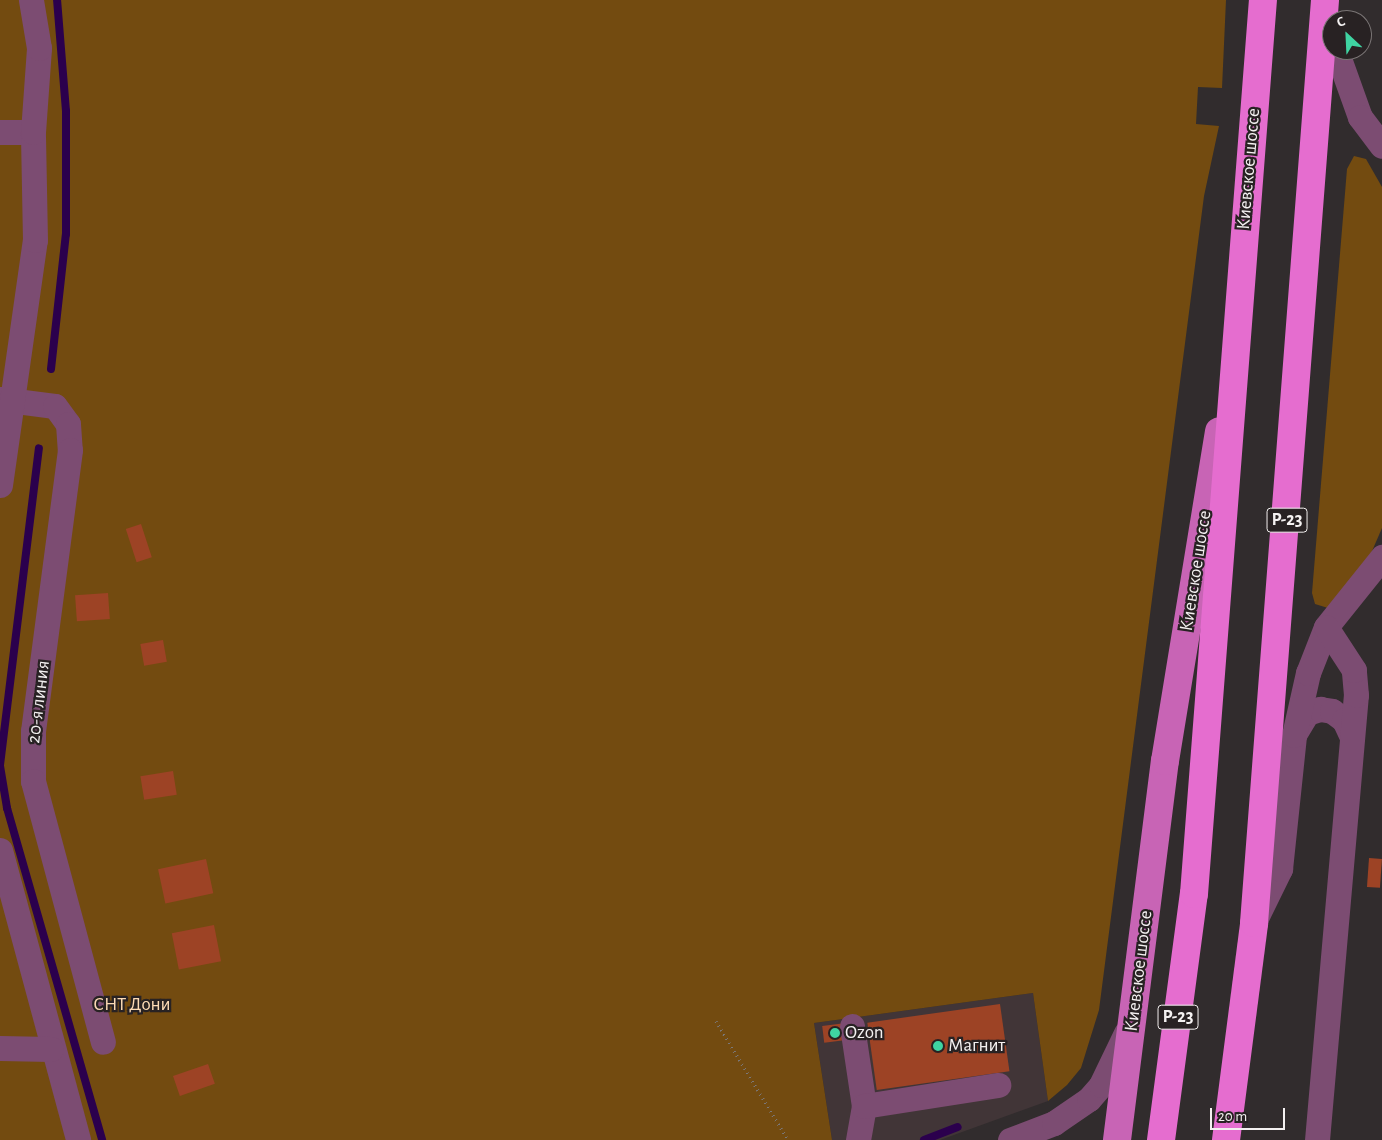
<!DOCTYPE html>
<html>
<head>
<meta charset="utf-8">
<style>
	body { margin:0 }
	#map { position:relative; width:1382px; height:1140px; overflow:hidden; background:#312c2d; font-family:"Alegreya Sans",sans-serif }
	div>[style] { position:absolute }
	[style*='--x'] { left:calc(var(--x)*1px); top:calc(var(--y)*1px); width:calc(var(--w)*1px); rotate:calc(var(--a)*1deg) }
	.built>* { inset:0; background:#413537 }
	.green>* { inset:0; background:#734b10 }
	.stream>* { height:8px; margin:-4px; padding:0 4px; transform-origin:4px; border-radius:4px; background:#2b004d }
	.building>* { inset:0; background:#9d4325; transform-origin:0 0 }
	.path>* { height:3px; margin-top:-1.5px; transform-origin:0; background:repeating-linear-gradient(90deg,#7b7778 0 1px,transparent 0 5px) }
	.minor>* { height:25px; margin:-12.5px; padding:0 12.5px; transform-origin:12.5px; border-radius:12.5px; background:#7c4c72 }
	.major>* { height:28px; margin:-14px; padding:0 14px; transform-origin:14px; border-radius:14px; background:#c864b5 }
	.highway>* { height:28px; margin:-14px; padding:0 14px; transform-origin:14px; border-radius:14px; background:#e56dcf }
	.dots>* { width:14px; height:14px; translate:-50% -50%; box-sizing:border-box; border:2px solid #282223; border-radius:50% }
	span { translate:-50% -50%; white-space:nowrap; text-align:center; line-height:1.15; -webkit-text-stroke:4.5px #282223; paint-order:stroke }
	.shield-label span { padding:1px 4px; background:#282223; border:1px solid; border-radius:4px; -webkit-text-stroke-width:0 }
	.shield-label { font-size:18px; color:#f4f1f1; font-weight:700 }
	.street-label { font-size:19px; color:#f4f1f1 }
	.park-label { font-size:19px; color:#fddbb5 }
	.poi-label { font-size:19px; color:#f4f1f1 }
	.left { translate:0 -50%; text-align:left }
	.north { position:absolute; left:1322px; top:10px; width:50px; height:50px; box-sizing:border-box; background:#282223; border:1px solid #7a7575; border-radius:50%; rotate:335deg; font-size:14px; font-weight:700; line-height:20px; text-align:center; color:#f4f1f1 }
	.north::after { content:''; display:block; margin:auto; width:18px; height:22px; background:#3fd4a2; clip-path:polygon(50% 0,100% 100%,50% 72%,0 100%) }
	.scale { position:absolute; left:1210px; top:1108px; width:75px; height:22px; box-sizing:border-box; border:2px solid #f4f1f1; border-top:0; padding-left:6px; font-size:15px; line-height:18px; white-space:nowrap; color:#f4f1f1; -webkit-text-stroke:4px #282223; paint-order:stroke }
</style>
</head>
<body>
<div id="map">
	<div class="built">
		<div style="clip-path:polygon(1033px 993px,1048px 1101px,940px 1140px,832px 1140px,814px 1023px)"></div>
	</div>
	<div class="green">
		<div style="clip-path:polygon(0 0,1226px 0,1222px 88px,1198px 87px,1196px 124px,1219px 126px,1204px 196px,1099px 1010px,1081px 1068px,1067px 1085px,1048px 1101px,1033px 993px,814px 1023px,832px 1140px,0 1140px)"></div>
		<div style="clip-path:polygon(1354px 156px,1366px 159px,1382px 187px,1382px 528px,1366px 565px,1328px 608px,1315px 604px,1312px 593px,1347px 169px)"></div>
	</div>
	<div class="stream">
		<div style="--x:51;--y:369;--w:136;--a:-83.7"></div>
		<div style="--x:66;--y:234;--w:123;--a:-90"></div>
		<div style="--x:66;--y:111;--w:111;--a:-94.6"></div>
		<div style="--x:0;--y:765;--w:319;--a:-83"></div>
		<div style="--x:0;--y:766;--w:43;--a:80.5"></div>
		<div style="--x:7;--y:808;--w:345;--a:74"></div>
		<div style="--x:924;--y:1140;--w:36;--a:-21"></div>
	</div>
	<div class="building">
		<div style="left:141px;top:524px;width:35px;height:16px;rotate:72deg"></div>
		<div style="left:108px;top:593px;width:26px;height:33px;rotate:86deg"></div>
		<div style="left:163px;top:640px;width:22px;height:23px;rotate:80deg"></div>
		<div style="left:173px;top:771px;width:24px;height:33px;rotate:81deg"></div>
		<div style="left:1369px;top:858px;width:13px;height:29px;rotate:4deg"></div>
		<div style="left:206px;top:859px;width:35px;height:49px;rotate:78deg"></div>
		<div style="left:214px;top:925px;width:37px;height:43px;rotate:79deg"></div>
		<div style="left:1000px;top:1004px;width:68px;height:134px;rotate:82deg"></div>
		<div style="left:846px;top:1023px;width:17px;height:24px;rotate:83deg"></div>
		<div style="left:208px;top:1064px;width:21px;height:37px;rotate:71deg"></div>
	</div>
	<div class="path">
		<div style="--x:716;--y:1021;--w:139;--a:58.8"></div>
	</div>
	<div class="minor">
		<div style="--x:1336;--y:50;--w:71;--a:70.3"></div>
		<div style="--x:1360;--y:117;--w:36;--a:53"></div>
		<div style="--x:0;--y:132;--w:33;--a:0"></div>
		<div style="--x:0;--y:399;--w:55;--a:7.3"></div>
		<div style="--x:55;--y:406;--w:22;--a:54"></div>
		<div style="--x:68;--y:424;--w:26;--a:86"></div>
		<div style="--x:70;--y:450;--w:283;--a:97.5"></div>
		<div style="--x:33;--y:731;--w:50;--a:90"></div>
		<div style="--x:33;--y:781;--w:270;--a:75"></div>
		<div style="--x:0;--y:485;--w:247;--a:-81.9"></div>
		<div style="--x:35;--y:240;--w:108;--a:-91.1"></div>
		<div style="--x:33;--y:132;--w:84;--a:-85.9"></div>
		<div style="--x:39;--y:48;--w:49;--a:-99.5"></div>
		<div style="--x:1295;--y:733;--w:23;--a:-59"></div>
		<div style="--x:1307;--y:713;--w:14;--a:-17"></div>
		<div style="--x:1320;--y:709;--w:12;--a:9"></div>
		<div style="--x:1332;--y:711;--w:15;--a:37"></div>
		<div style="--x:1344;--y:720;--w:19;--a:65"></div>
		<div style="--x:0;--y:850;--w:300;--a:74.9"></div>
		<div style="--x:1256;--y:918;--w:55;--a:-63.9"></div>
		<div style="--x:1280;--y:869;--w:135;--a:-84"></div>
		<div style="--x:1294;--y:735;--w:64;--a:-77.3"></div>
		<div style="--x:1308;--y:673;--w:49;--a:-68.6"></div>
		<div style="--x:1326;--y:627;--w:90;--a:-51.3"></div>
		<div style="--x:852;--y:1026;--w:81;--a:81.5"></div>
		<div style="--x:0;--y:1048;--w:51;--a:1.1"></div>
		<div style="--x:858;--y:1140;--w:35;--a:-80"></div>
		<div style="--x:864;--y:1106;--w:136;--a:-8.9"></div>
		<div style="--x:1010;--y:1140;--w:47;--a:-21.1"></div>
		<div style="--x:1054;--y:1123;--w:42;--a:-34.4"></div>
		<div style="--x:1089;--y:1099;--w:18;--a:-49"></div>
		<div style="--x:1101;--y:1085;--w:58;--a:-64.3"></div>
		<div style="--x:1317;--y:1140;--w:447;--a:-85"></div>
		<div style="--x:1356;--y:695;--w:25;--a:-95"></div>
		<div style="--x:1354;--y:670;--w:51;--a:-123.1"></div>
	</div>
	<div class="major">
		<div style="--x:1117;--y:1140;--w:382;--a:-82.8"></div>
		<div style="--x:1165;--y:761;--w:334;--a:-80.7"></div>
	</div>
	<div class="highway">
		<div style="--x:1161;--y:1140;--w:248;--a:-82.4"></div>
		<div style="--x:1194;--y:894;--w:897;--a:-85.59"></div>
		<div style="--x:1226;--y:1140;--w:219;--a:-82.6"></div>
		<div style="--x:1254;--y:923;--w:926;--a:-85.6"></div>
	</div>
	<div class="dots">
		<div style="left:835px;top:1033px;background:#3fd4a2"></div>
		<div style="left:938px;top:1046px;background:#3fd4a2"></div>
	</div>
	<div class="shield-label">
		<span style="left:1287px;top:520px">Р-23</span>
		<span style="left:1178px;top:1017px">Р-23</span>
	</div>
	<div class="street-label">
		<span style="left:1249px;top:169px;rotate:-85deg">Киевское шоссе</span>
		<span style="left:1196px;top:571px;rotate:-81deg">Киевское шоссе</span>
		<span style="left:39px;top:702px;rotate:-83deg">20-я линия</span>
		<span style="left:1139px;top:971px;rotate:-83deg">Киевское шоссе</span>
	</div>
	<div class="park-label">
		<span style="left:132px;top:1005px">СНТ Дони</span>
	</div>
	<div class="poi-label">
		<span class="left" style="left:845px;top:1033px">Ozon</span>
		<span class="left" style="left:948px;top:1046px">Магнит</span>
	</div>
	<div class="north">С</div>
	<div class="scale">20 m</div>
</div>
</body>
</html>
